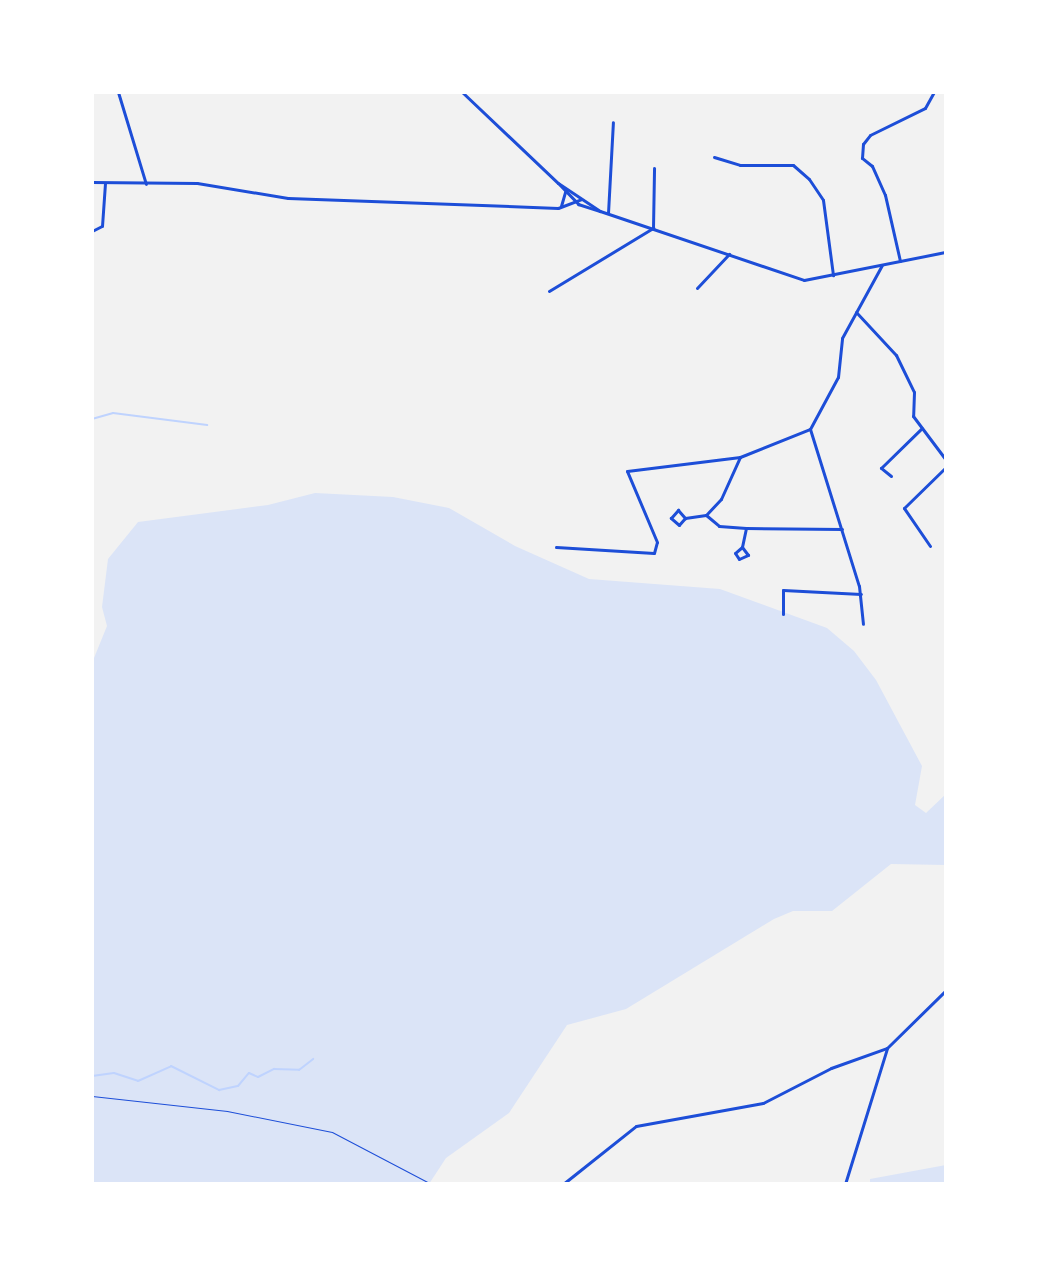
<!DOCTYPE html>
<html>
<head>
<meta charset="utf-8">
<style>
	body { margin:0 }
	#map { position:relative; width:1038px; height:1276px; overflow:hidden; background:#f2f2f2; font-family:Montserrat,sans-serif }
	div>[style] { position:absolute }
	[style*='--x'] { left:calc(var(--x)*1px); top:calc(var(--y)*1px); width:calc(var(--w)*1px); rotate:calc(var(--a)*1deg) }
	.green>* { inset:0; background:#dbe4f7 }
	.stream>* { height:2px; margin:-1px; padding:0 1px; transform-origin:1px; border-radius:1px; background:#bfd3fe }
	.path>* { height:1px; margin:-0.5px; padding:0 0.5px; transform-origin:0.5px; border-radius:0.5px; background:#1d4ed8 }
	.minor>* { height:3px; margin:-1.5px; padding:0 1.5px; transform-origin:1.5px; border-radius:1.5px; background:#1d4ed8 }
	.tertiary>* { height:3px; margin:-1.5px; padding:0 1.5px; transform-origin:1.5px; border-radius:1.5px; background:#1d4ed8 }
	span { translate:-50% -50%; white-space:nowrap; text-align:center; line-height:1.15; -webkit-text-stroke:6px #fff; paint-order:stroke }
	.frame { position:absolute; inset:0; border:94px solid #fff; pointer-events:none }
</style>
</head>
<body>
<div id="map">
	<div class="green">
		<div style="clip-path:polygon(315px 493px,393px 497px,449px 508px,515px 546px,589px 579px,720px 589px,827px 628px,854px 651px,876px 680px,922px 766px,915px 805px,926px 813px,946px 794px,946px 865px,891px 864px,832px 911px,793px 911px,774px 919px,626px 1009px,567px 1025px,509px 1113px,446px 1158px,429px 1184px,92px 1184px,92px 663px,107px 626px,102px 607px,108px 559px,138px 522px,268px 505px)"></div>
		<div style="clip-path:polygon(946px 1165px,946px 1184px,870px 1184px,870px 1179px)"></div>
	</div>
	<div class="stream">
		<div style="--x:92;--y:419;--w:22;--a:-16"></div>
		<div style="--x:113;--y:413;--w:95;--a:7.3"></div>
		<div style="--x:92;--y:1076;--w:22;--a:-8"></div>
		<div style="--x:114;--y:1073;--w:25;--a:18"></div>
		<div style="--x:138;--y:1081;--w:36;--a:-24"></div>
		<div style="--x:171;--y:1066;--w:54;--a:26.6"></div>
		<div style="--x:219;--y:1090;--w:19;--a:-12"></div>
		<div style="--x:238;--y:1086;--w:17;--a:-50"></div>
		<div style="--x:249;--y:1073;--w:10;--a:24"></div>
		<div style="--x:258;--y:1077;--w:18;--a:-27"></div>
		<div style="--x:274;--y:1069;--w:25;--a:2"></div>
		<div style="--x:299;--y:1070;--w:18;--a:-38"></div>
	</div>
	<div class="path">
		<div style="--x:92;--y:1096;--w:136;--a:6.3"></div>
		<div style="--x:227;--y:1111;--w:107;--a:11.3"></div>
		<div style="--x:332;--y:1132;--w:112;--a:27.7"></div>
	</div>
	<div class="minor">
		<div style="--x:118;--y:92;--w:96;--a:73.1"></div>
		<div style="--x:714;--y:157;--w:27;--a:17"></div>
		<div style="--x:740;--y:165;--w:53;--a:0"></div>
		<div style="--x:793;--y:165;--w:21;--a:41"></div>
		<div style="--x:809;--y:179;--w:25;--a:56"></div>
		<div style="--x:823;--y:200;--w:76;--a:82.4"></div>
		<div style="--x:92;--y:182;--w:105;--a:0.5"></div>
		<div style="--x:197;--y:183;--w:92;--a:9.4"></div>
		<div style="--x:288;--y:198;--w:270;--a:2.1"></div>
		<div style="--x:558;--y:208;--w:25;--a:-21"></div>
		<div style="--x:561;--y:206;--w:15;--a:-74"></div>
		<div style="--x:608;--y:213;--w:91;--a:-86.9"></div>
		<div style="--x:92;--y:231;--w:11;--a:-27"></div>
		<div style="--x:102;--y:226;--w:43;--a:-86"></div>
		<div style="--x:900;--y:261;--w:68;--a:-102.8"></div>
		<div style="--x:885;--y:195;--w:32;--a:-114"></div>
		<div style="--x:872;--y:166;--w:13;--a:-141"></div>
		<div style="--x:862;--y:158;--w:14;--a:-86"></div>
		<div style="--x:863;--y:144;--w:11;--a:-52"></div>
		<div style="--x:870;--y:135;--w:61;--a:-26.1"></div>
		<div style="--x:925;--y:108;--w:18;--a:-61"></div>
		<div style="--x:697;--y:288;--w:47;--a:-46.7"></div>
		<div style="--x:549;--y:291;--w:122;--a:-31.2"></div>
		<div style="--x:653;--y:228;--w:60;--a:-89"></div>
		<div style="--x:856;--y:312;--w:59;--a:47.1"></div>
		<div style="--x:896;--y:355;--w:41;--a:64.1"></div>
		<div style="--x:914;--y:392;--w:24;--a:92"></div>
		<div style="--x:913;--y:416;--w:55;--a:53.1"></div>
		<div style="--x:810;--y:429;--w:164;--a:72.7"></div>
		<div style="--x:859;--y:586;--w:38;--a:84"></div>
		<div style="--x:891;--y:476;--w:13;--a:-141"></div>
		<div style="--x:881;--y:468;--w:57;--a:-44.3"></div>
		<div style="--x:706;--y:515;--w:17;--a:40"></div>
		<div style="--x:719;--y:526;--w:27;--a:4"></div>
		<div style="--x:746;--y:528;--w:19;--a:102"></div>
		<div style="--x:742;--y:547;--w:9;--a:139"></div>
		<div style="--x:735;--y:553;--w:7;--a:56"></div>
		<div style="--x:739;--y:559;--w:10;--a:-24"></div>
		<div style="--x:748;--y:555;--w:10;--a:-127"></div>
		<div style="--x:685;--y:518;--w:9;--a:131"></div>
		<div style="--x:679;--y:525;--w:11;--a:-139"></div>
		<div style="--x:671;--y:518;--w:11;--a:-49"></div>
		<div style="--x:678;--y:510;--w:11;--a:49"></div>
		<div style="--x:685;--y:518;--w:21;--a:-8"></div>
		<div style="--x:706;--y:515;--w:22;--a:-47"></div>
		<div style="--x:721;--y:499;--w:46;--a:-65.7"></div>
		<div style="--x:746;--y:528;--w:96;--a:0.6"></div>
		<div style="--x:930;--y:546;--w:46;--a:-124.4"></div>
		<div style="--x:904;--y:508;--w:59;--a:-44.3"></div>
		<div style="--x:556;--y:547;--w:98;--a:3.5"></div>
		<div style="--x:654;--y:553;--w:11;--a:-75"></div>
		<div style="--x:657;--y:542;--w:77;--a:-112.9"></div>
		<div style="--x:627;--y:471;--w:114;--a:-7.1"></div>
		<div style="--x:740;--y:457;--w:75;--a:-21.8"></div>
		<div style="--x:810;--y:429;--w:59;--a:-61.7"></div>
		<div style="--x:838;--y:377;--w:39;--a:-84"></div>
		<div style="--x:842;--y:338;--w:83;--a:-61.3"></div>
		<div style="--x:783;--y:614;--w:24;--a:-90"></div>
		<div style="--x:783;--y:590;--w:78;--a:2.9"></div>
		<div style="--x:563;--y:1184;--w:93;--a:-38.5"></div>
		<div style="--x:636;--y:1126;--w:129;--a:-10.3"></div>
		<div style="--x:763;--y:1103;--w:76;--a:-27.2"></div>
		<div style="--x:831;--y:1068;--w:59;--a:-19.7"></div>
		<div style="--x:887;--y:1048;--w:83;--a:-44.5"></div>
		<div style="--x:845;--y:1184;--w:142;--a:-72.8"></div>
	</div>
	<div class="tertiary">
		<div style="--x:462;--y:92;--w:132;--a:43.5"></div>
		<div style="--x:558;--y:183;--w:50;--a:33.7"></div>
		<div style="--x:600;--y:211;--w:215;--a:18.7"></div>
		<div style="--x:804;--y:280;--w:145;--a:-11.2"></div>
		<div style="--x:559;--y:184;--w:28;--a:46"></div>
		<div style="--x:578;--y:204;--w:23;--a:18"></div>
	</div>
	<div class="frame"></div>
</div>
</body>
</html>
